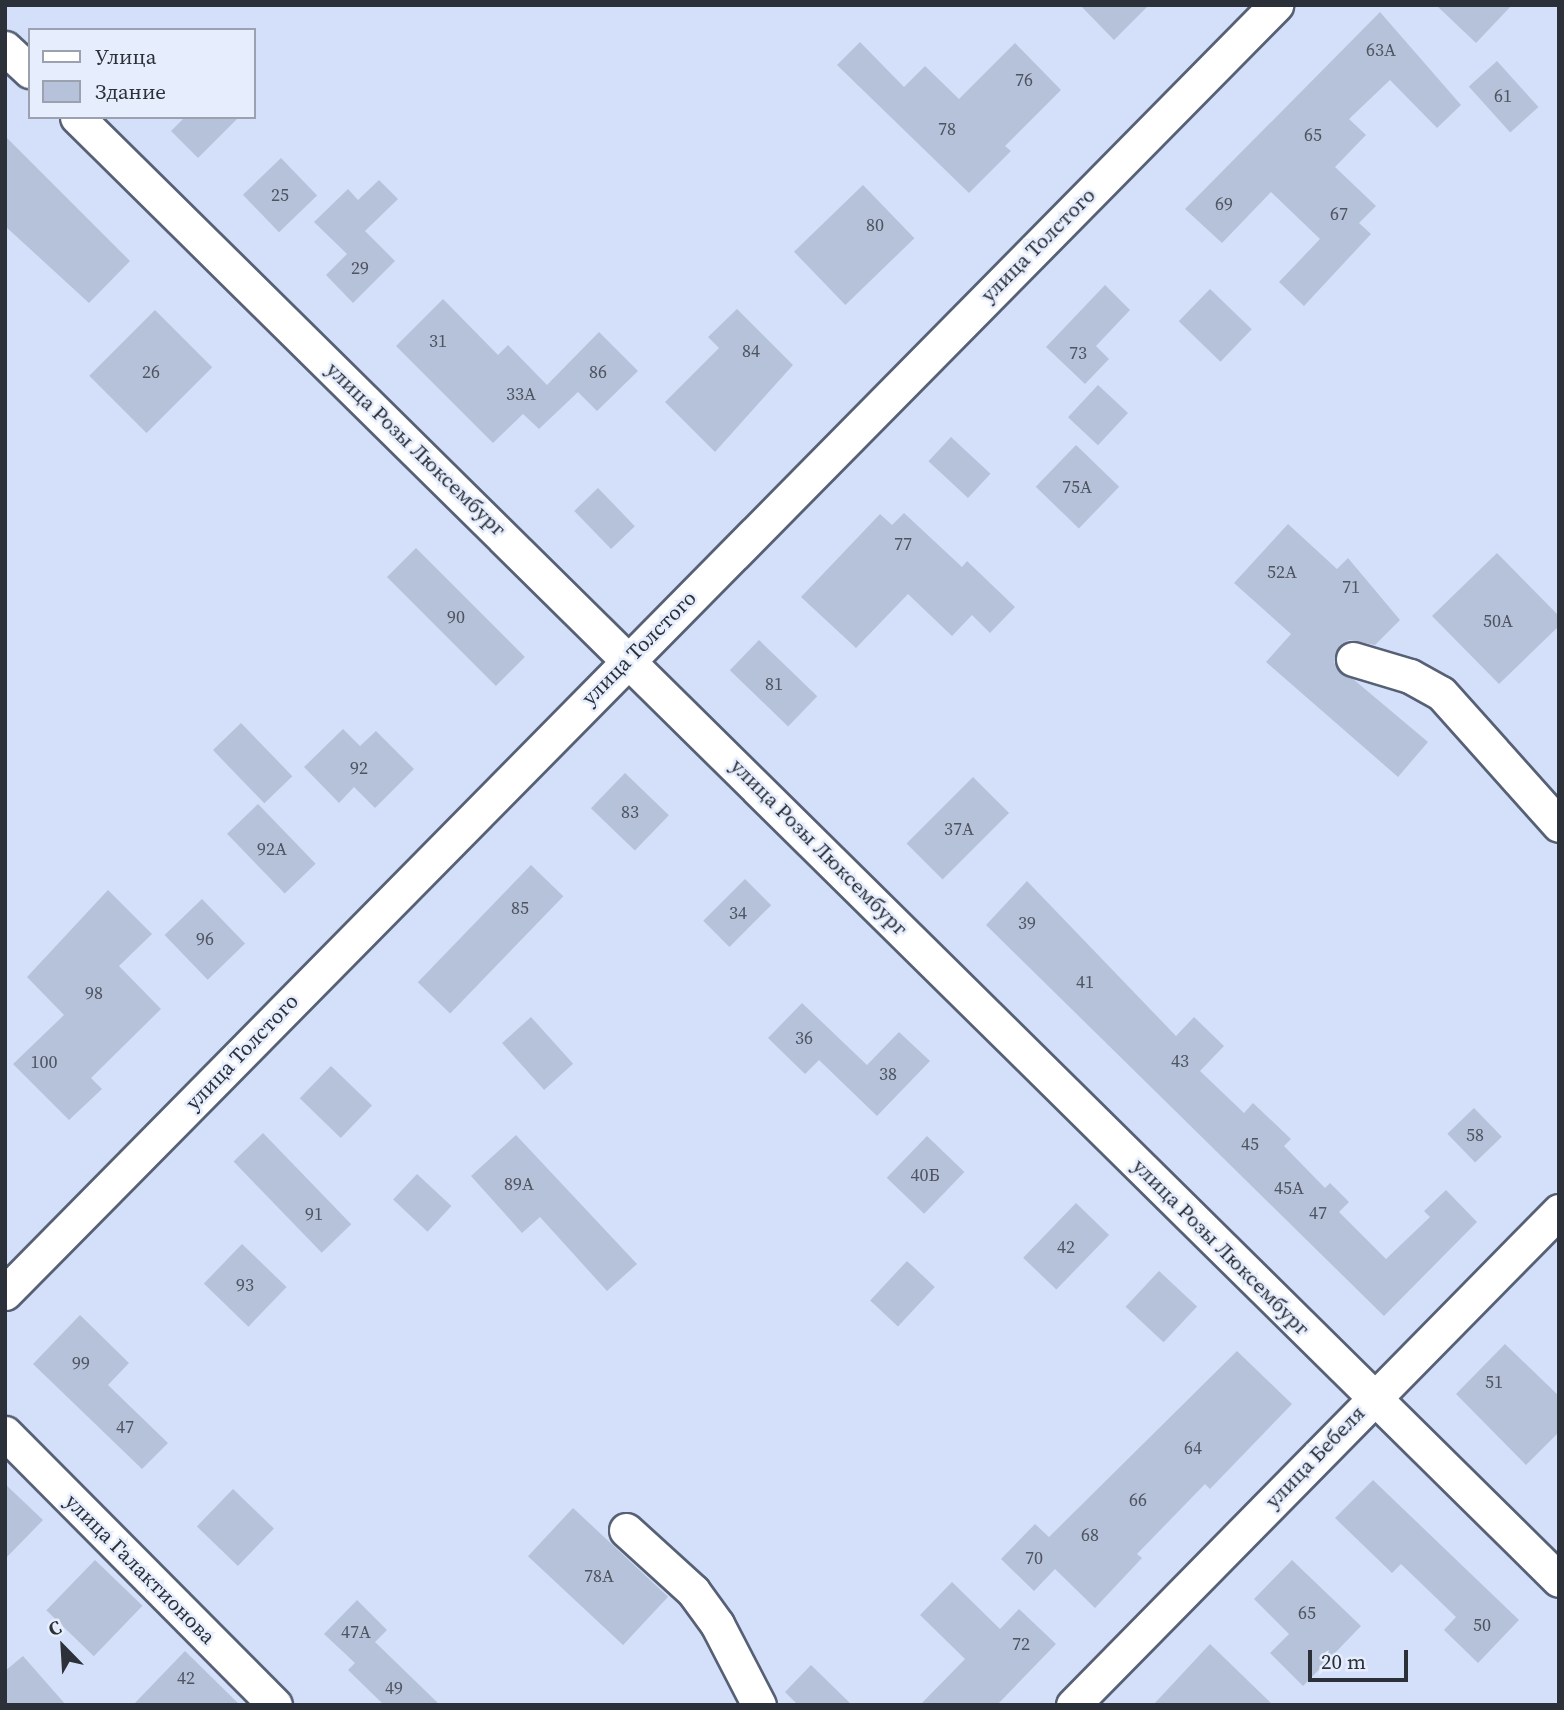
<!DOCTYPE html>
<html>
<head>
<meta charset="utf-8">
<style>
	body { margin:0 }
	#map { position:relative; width:1564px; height:1710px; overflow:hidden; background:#d4e0f9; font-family:"Source Serif 4",serif }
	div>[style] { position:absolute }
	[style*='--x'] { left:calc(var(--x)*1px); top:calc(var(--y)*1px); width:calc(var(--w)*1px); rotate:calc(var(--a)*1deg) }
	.building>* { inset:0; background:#b6c2d9; transform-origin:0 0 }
	.roads { filter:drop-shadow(2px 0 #576176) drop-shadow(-2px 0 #576176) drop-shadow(0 2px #576176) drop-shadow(0 -2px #576176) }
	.minor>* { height:33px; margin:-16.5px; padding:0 16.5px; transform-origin:16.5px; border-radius:16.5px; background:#fff }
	span { translate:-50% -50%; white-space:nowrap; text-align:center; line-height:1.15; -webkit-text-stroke:5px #e6edfc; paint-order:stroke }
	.number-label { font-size:18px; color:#4e5461 }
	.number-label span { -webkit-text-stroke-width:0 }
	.street-label { font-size:21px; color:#2b3039 }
	.frame { position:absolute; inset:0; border:7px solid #2b3039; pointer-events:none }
	.legend { position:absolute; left:28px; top:28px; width:228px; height:91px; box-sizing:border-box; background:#e6edfc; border:2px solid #9ba1ae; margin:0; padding:9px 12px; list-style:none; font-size:21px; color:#2b3039 }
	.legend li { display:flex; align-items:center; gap:14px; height:35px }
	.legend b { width:35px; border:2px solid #9ba1ae }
	.north { position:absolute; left:28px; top:1612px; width:70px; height:70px; -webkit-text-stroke:5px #e6edfc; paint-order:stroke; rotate:336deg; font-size:19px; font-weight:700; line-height:28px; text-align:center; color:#2b3039 }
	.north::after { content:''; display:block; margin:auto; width:24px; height:32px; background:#2b3039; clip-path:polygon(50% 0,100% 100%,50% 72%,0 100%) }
	.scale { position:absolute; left:1308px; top:1650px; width:100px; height:32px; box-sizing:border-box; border:4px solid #2b3039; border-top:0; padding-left:9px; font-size:21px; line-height:24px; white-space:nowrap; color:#2b3039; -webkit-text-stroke:5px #e6edfc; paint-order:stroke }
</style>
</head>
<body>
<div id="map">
	<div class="building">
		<div style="clip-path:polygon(1080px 5px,1149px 5px,1114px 40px)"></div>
		<div style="clip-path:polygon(1436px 5px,1512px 5px,1476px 43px)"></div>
		<div style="clip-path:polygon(1380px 12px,1461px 105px,1437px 128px,1390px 80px,1349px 119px,1366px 135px,1335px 167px,1376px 206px,1359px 223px,1371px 234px,1304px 306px,1279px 282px,1320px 239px,1271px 192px,1222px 243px,1185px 209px)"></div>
		<div style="clip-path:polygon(860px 42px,904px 87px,925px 66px,959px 99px,1015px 43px,1061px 90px,1005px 146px,1011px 151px,969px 193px,837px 65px)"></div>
		<div style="left:1497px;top:61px;width:62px;height:38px;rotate:48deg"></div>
		<div style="clip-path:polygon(185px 117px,239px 117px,198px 158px,171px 131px)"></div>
		<div style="clip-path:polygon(5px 136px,130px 261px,89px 303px,5px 226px)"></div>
		<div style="left:281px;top:158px;width:52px;height:53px;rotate:46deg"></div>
		<div style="clip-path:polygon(379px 180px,398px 199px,365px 231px,395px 261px,353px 303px,326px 275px,347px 254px,314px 222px,348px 189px,358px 200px)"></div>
		<div style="left:863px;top:185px;width:74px;height:96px;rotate:46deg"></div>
		<div style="clip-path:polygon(1105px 285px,1130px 310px,1096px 346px,1109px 359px,1085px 384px,1046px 347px)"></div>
		<div style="left:1210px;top:289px;width:58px;height:45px;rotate:44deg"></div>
		<div style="clip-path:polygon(443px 299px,498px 355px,508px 345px,547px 385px,599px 332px,638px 371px,597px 411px,578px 392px,539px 429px,523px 414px,493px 443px,396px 346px)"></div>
		<div style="clip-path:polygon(737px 309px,793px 365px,715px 452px,665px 402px,719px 348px,708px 337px)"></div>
		<div style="left:155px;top:310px;width:81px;height:93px;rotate:45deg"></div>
		<div style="left:1098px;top:385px;width:41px;height:44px;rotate:43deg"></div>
		<div style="left:951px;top:437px;width:54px;height:33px;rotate:43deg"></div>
		<div style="left:1076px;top:445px;width:60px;height:58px;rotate:44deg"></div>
		<div style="left:598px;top:488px;width:53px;height:33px;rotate:46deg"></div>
		<div style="clip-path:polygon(904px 513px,962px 567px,967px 561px,1015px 607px,990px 633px,972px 615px,952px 636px,908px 594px,856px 648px,801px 597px,880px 514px,892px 525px)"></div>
		<div style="clip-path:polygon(1288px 524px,1337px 569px,1348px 558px,1400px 620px,1375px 645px,1349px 640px,1340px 645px,1334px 663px,1428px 742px,1398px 777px,1266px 662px,1291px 634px,1234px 583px)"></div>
		<div style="left:416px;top:548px;width:154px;height:41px;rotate:45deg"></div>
		<div style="clip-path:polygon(1497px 553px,1559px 616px,1559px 626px,1499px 684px,1432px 616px)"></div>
		<div style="left:759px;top:640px;width:81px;height:42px;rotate:44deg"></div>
		<div style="left:241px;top:723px;width:74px;height:39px;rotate:46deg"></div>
		<div style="clip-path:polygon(343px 729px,360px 746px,376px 731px,414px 769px,375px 808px,354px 787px,339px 803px,304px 767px)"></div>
		<div style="left:625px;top:773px;width:61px;height:49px;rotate:44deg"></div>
		<div style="left:973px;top:777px;width:51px;height:94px;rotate:45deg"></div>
		<div style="left:258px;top:804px;width:83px;height:43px;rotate:46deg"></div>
		<div style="left:531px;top:865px;width:45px;height:163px;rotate:44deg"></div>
		<div style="left:745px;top:879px;width:37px;height:59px;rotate:45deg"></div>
		<div style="clip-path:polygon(1027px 881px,1176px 1036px,1194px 1017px,1224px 1046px,1200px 1071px,1244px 1113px,1253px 1103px,1291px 1139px,1284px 1146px,1325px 1188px,1330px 1183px,1349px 1202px,1339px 1212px,1386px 1259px,1430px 1217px,1424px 1211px,1446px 1190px,1477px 1222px,1384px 1316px,986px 925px)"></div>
		<div style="clip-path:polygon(108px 890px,152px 934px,119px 966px,161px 1009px,91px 1078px,102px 1089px,69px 1120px,13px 1064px,64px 1015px,27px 977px)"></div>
		<div style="left:202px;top:899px;width:62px;height:52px;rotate:46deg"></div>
		<div style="clip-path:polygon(802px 1003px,867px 1065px,899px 1032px,930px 1061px,877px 1116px,819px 1060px,805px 1074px,768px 1038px)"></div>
		<div style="left:531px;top:1017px;width:63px;height:39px;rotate:48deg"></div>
		<div style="left:331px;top:1066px;width:57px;height:45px;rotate:44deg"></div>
		<div style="left:1474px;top:1108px;width:40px;height:37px;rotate:46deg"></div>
		<div style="left:263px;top:1133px;width:127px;height:41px;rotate:46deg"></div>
		<div style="clip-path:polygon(516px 1135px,637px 1264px,607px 1291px,540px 1217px,522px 1233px,471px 1176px)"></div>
		<div style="left:927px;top:1136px;width:52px;height:58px;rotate:44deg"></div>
		<div style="left:417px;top:1174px;width:47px;height:35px;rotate:43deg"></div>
		<div style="left:1076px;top:1203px;width:46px;height:76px;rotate:44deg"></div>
		<div style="left:242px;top:1244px;width:62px;height:55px;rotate:44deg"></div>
		<div style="left:907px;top:1261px;width:38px;height:54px;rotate:43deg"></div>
		<div style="left:1159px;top:1271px;width:52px;height:49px;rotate:43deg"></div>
		<div style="clip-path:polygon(80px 1315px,129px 1363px,108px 1385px,168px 1443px,142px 1469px,33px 1364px)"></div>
		<div style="clip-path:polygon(1505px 1344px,1559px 1396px,1559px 1432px,1526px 1465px,1456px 1394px)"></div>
		<div style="clip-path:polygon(1237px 1351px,1292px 1404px,1210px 1489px,1205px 1484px,1137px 1554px,1142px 1558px,1095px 1608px,1055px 1569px,1034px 1591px,1001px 1559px,1035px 1524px,1049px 1537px)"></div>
		<div style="clip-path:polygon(1373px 1480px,1519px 1620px,1478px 1663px,1444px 1630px,1456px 1617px,1401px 1564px,1392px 1573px,1335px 1518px)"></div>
		<div style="clip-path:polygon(5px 1484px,43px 1520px,5px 1559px)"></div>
		<div style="left:233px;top:1489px;width:57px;height:52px;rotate:44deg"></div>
		<div style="left:573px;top:1508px;width:130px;height:66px;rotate:43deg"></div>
		<div style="left:95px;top:1560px;width:66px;height:70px;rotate:44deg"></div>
		<div style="clip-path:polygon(1292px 1560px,1361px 1626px,1303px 1686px,1270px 1653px,1289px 1634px,1254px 1599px)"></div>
		<div style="clip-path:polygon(952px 1582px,1000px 1629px,1019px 1609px,1056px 1644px,997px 1705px,920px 1705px,965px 1659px,920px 1615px)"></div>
		<div style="clip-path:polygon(357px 1600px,387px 1630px,375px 1642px,440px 1705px,384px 1705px,348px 1670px,355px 1663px,324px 1634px)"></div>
		<div style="clip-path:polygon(1210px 1644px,1273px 1705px,1153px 1705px)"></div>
		<div style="clip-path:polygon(185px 1651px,240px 1705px,133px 1705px)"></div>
		<div style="clip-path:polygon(23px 1656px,66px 1705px,5px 1705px,5px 1671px)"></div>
		<div style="clip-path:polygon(811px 1665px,852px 1705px,798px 1705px,785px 1692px)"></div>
	</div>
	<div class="roads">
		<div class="minor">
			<div style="--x:5;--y:48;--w:34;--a:43"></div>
			<div style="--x:77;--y:117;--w:2082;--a:44.63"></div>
			<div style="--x:1353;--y:659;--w:59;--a:16.6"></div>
			<div style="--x:1410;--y:676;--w:35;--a:29"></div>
			<div style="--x:1441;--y:693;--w:177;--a:48.2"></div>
			<div style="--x:5;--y:1293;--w:1810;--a:-45.38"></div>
			<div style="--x:5;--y:1433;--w:383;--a:45.2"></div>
			<div style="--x:626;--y:1530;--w:91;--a:42.3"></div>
			<div style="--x:693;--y:1591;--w:41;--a:54"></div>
			<div style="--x:717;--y:1624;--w:91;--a:62.6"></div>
			<div style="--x:1073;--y:1705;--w:693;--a:-45.47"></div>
		</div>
	</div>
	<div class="number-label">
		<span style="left:1381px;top:50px">63А</span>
		<span style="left:1024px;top:80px">76</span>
		<span style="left:1503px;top:96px">61</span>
		<span style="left:947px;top:129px">78</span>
		<span style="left:1313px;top:135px">65</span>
		<span style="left:280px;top:195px">25</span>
		<span style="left:1224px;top:204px">69</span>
		<span style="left:1339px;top:214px">67</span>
		<span style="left:875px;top:225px">80</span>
		<span style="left:360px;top:268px">29</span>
		<span style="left:438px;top:341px">31</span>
		<span style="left:751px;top:351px">84</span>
		<span style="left:1078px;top:353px">73</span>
		<span style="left:151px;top:372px">26</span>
		<span style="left:598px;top:372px">86</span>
		<span style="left:521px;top:394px">33А</span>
		<span style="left:1077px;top:487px">75А</span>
		<span style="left:903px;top:544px">77</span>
		<span style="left:1282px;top:572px">52А</span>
		<span style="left:1351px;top:587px">71</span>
		<span style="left:456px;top:617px">90</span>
		<span style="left:1498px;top:621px">50А</span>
		<span style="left:774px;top:684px">81</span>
		<span style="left:359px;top:768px">92</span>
		<span style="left:630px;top:812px">83</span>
		<span style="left:959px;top:829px">37А</span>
		<span style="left:272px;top:849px">92А</span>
		<span style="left:520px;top:908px">85</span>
		<span style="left:738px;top:913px">34</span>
		<span style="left:1027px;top:923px">39</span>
		<span style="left:205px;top:939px">96</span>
		<span style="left:1085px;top:982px">41</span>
		<span style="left:94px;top:993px">98</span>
		<span style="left:804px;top:1038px">36</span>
		<span style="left:1180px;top:1061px">43</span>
		<span style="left:44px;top:1062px">100</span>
		<span style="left:888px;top:1074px">38</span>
		<span style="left:1475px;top:1135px">58</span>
		<span style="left:1250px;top:1144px">45</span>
		<span style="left:925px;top:1175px">40Б</span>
		<span style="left:519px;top:1184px">89А</span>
		<span style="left:1289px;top:1188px">45А</span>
		<span style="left:1318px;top:1213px">47</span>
		<span style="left:314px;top:1214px">91</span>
		<span style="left:1066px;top:1247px">42</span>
		<span style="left:245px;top:1285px">93</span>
		<span style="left:81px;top:1363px">99</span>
		<span style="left:1494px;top:1382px">51</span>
		<span style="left:125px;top:1427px">47</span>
		<span style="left:1193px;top:1448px">64</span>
		<span style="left:1138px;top:1500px">66</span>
		<span style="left:1090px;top:1535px">68</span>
		<span style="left:1034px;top:1558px">70</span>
		<span style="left:599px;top:1576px">78А</span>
		<span style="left:1307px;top:1613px">65</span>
		<span style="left:1482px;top:1625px">50</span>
		<span style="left:356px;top:1632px">47А</span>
		<span style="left:1021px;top:1644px">72</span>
		<span style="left:186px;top:1678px">42</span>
		<span style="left:394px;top:1688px">49</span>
	</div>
	<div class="street-label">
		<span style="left:1038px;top:245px;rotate:-45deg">улица Толстого</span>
		<span style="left:416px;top:449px;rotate:44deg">улица Розы Люксембург</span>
		<span style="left:639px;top:648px;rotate:-45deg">улица Толстого</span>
		<span style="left:819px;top:847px;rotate:45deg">улица Розы Люксембург</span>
		<span style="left:242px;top:1052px;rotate:-46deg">улица Толстого</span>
		<span style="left:1221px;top:1247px;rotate:45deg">улица Розы Люксембург</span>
		<span style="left:1315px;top:1457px;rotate:-46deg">улица Бебеля</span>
		<span style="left:140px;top:1569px;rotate:45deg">улица Галактионова</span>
	</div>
	<div class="frame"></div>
	<ul class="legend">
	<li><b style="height:9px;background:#fff"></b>Улица</li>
	<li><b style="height:19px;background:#b6c2d9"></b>Здание</li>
	</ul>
	<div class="north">С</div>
	<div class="scale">20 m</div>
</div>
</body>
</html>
